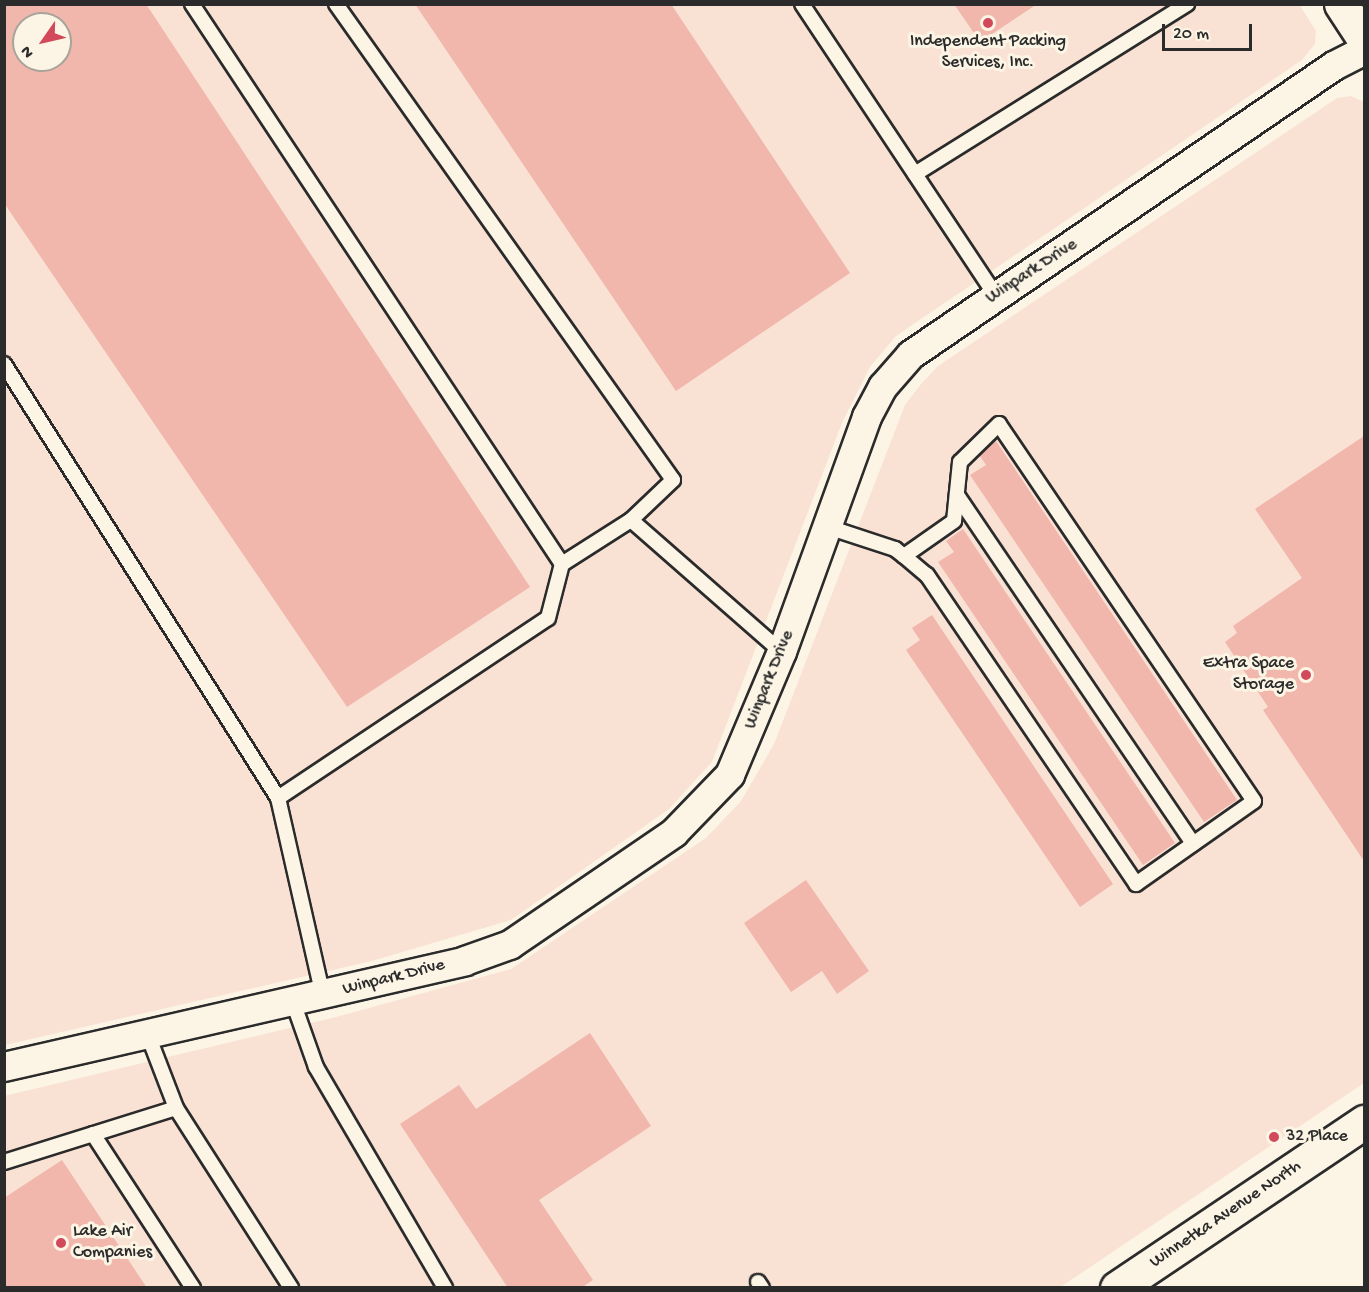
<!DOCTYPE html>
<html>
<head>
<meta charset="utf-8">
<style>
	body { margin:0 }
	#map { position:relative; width:1369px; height:1292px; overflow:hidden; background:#fcf5e5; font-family:"Gochi Hand",sans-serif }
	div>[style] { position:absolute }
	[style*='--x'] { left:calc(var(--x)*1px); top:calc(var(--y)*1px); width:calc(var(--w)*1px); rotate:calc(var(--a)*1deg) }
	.built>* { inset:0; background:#f9e2d4 }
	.building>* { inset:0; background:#f1b6ac }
	.roads { filter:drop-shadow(2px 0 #2b2b2b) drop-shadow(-2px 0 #2b2b2b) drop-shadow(0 2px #2b2b2b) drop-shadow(0 -2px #2b2b2b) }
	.service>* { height:14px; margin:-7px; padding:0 7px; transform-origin:7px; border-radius:7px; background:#fcf5e5 }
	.minor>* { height:28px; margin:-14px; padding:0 14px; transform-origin:14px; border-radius:14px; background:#fcf5e5 }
	.tertiary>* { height:33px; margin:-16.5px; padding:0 16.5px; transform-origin:16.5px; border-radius:16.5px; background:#fcf5e5 }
	.secondary>* { height:33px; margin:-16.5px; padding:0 16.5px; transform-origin:16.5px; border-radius:16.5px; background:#fcf5e5 }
	.dots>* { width:16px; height:16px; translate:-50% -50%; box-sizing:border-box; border:3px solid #fcf5e5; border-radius:50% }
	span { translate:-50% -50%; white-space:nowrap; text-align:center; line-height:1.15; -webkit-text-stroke:6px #fcf5e5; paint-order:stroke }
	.poi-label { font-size:18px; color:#2b2b2b }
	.right { translate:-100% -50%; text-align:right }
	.left { translate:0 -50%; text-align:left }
	.street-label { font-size:18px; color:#2b2b2b }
	.frame { position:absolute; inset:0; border:6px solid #2b2b2b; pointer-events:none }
	.north { position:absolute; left:12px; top:12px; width:60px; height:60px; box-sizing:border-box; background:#fcf5e5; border:2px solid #a8a49b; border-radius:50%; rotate:236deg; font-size:16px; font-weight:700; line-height:24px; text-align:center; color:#2b2b2b }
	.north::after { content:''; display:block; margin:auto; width:21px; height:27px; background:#d1495b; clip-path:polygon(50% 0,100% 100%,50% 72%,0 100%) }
	.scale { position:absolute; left:1162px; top:24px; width:90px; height:27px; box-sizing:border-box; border:3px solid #2b2b2b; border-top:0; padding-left:8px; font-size:18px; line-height:21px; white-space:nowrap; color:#2b2b2b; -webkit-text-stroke:4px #fcf5e5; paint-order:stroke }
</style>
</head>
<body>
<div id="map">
	<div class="built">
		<div style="clip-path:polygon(evenodd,1299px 4px,1316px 31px,1315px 44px,1302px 60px,896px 336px,870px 367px,842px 423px,712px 762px,669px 809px,511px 920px,372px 961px,5px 1045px,4px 5px,1299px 4px,24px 24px,60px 24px,60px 60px,24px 60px,24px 24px)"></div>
		<div style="clip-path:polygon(1351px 96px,1364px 102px,1364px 1083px,1059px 1288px,5px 1287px,4px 1096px,336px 1017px,511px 969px,706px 838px,741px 801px,774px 744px,905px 405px,921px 384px,938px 366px,1337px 98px)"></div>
	</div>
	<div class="building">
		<div style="clip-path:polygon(evenodd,4px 4px,146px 4px,530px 587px,347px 707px,4px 203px,4px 4px,24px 24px,60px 24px,60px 60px,24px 60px,24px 24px)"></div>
		<div style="clip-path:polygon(415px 4px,671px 4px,850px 273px,676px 391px)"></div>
		<div style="clip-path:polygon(954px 4px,1037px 4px,980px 42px)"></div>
		<div style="clip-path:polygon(1364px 436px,1364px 861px,1263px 710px,1268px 707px,1225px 642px,1237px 633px,1233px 626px,1302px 578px,1255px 509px)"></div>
		<div style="clip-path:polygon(996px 441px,1237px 800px,1204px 822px,970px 475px,986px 465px,978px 453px)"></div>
		<div style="clip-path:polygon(963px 529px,1175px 843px,1143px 865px,938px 562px,954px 552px,946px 541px)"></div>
		<div style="clip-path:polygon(932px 615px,1113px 884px,1080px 907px,906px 650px,920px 640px,912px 628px)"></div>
		<div style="clip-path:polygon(806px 880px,869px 971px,837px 994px,822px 971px,791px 992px,744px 923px)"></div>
		<div style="clip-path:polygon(590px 1033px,651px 1126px,539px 1200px,593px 1280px,581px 1288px,508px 1288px,400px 1124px,459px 1085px,476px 1109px)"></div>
		<div style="clip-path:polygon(62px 1160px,147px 1288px,4px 1288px,4px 1198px)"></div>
	</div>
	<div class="roads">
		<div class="service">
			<div style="--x:192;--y:4;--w:671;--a:56.55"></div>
			<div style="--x:562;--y:564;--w:82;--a:-32.5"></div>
			<div style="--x:336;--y:4;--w:583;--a:54.7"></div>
			<div style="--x:673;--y:480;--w:58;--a:136.4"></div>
			<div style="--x:631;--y:520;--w:201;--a:41.2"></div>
			<div style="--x:802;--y:4;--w:351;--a:56.4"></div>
			<div style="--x:915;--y:174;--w:321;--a:-32"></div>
			<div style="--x:4;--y:364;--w:513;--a:57.73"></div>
			<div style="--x:957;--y:495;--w:421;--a:55.9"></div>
			<div style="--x:828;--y:527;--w:71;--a:18.2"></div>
			<div style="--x:895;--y:549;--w:11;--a:38"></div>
			<div style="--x:904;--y:556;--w:30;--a:40"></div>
			<div style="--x:927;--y:575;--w:373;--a:55.9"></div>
			<div style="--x:1136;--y:884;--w:144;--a:-35.1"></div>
			<div style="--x:1254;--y:801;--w:455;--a:-124.1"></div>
			<div style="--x:999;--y:424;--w:54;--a:135.7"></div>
			<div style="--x:960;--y:462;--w:59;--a:95.8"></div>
			<div style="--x:954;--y:521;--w:61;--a:145"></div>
			<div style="--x:323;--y:996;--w:203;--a:-102.8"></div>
			<div style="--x:278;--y:798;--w:324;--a:-33.7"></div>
			<div style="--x:548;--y:618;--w:56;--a:-75.5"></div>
			<div style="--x:293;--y:1002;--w:69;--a:70.5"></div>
			<div style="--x:316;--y:1067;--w:256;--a:59.7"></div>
			<div style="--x:148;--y:1035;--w:78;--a:69"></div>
			<div style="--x:176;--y:1108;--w:214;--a:57.4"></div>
			<div style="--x:93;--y:1134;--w:184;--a:57"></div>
			<div style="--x:4;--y:1162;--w:180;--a:-17.4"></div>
			<div style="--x:758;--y:1282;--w:7;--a:56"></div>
		</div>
		<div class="minor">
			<div style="--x:4;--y:1067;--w:473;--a:-12.9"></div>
			<div style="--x:465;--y:961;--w:48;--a:-19.6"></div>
			<div style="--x:510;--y:945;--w:199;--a:-34.3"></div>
			<div style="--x:674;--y:833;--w:81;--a:-46"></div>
			<div style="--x:730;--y:775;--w:134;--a:-67.1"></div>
			<div style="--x:782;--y:652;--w:250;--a:-70.1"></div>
			<div style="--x:867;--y:417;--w:34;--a:-62"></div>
			<div style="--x:883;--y:387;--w:43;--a:-48.8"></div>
			<div style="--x:911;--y:355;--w:512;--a:-34.34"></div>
			<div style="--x:1334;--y:66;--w:34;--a:-27"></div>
		</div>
		<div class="tertiary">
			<div style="--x:1341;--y:4;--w:42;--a:56.7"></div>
		</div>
		<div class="secondary">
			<div style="--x:1117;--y:1288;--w:298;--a:-33.9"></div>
		</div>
	</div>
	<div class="dots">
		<div style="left:988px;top:23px;background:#d1495b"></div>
		<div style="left:1306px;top:675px;background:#d1495b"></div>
		<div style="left:1274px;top:1137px;background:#d1495b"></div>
		<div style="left:61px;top:1243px;background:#d1495b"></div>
	</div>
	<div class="poi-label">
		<span style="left:988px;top:53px">Independent Packing<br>Services, Inc.</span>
		<span class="right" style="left:1294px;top:675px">Extra Space<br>Storage</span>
		<span class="left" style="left:1286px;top:1137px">32 Place</span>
		<span class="left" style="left:73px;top:1243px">Lake Air<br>Companies</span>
	</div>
	<div class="street-label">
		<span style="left:1032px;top:272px;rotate:-33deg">Winpark Drive</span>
		<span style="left:770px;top:680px;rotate:-68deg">Winpark Drive</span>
		<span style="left:394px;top:978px;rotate:-14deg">Winpark Drive</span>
		<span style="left:1226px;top:1215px;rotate:-34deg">Winnetka Avenue North</span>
	</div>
	<div class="frame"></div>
	<div class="north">N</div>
	<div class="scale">20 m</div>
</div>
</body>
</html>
